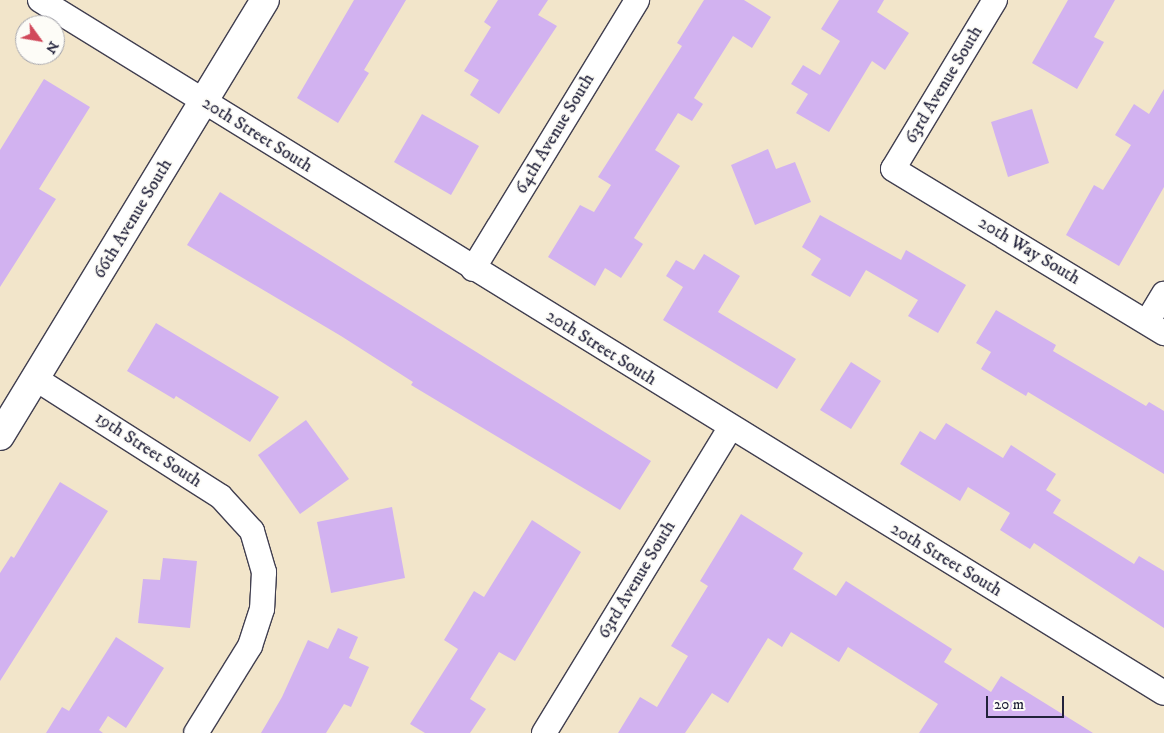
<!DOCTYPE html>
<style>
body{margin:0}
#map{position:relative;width:1164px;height:733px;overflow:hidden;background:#f2e5ca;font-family:"IM FELL DW Pica",serif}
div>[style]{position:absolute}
.building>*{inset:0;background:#d2b2f0}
.roads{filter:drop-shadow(1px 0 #413f50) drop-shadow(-1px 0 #413f50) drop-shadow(0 1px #413f50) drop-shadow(0 -1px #413f50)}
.minor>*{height:24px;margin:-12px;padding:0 12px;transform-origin:12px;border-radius:12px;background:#fff}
.tertiary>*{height:28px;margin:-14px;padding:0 14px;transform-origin:14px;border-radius:14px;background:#fff}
span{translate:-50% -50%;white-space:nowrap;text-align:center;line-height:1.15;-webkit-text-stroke:4px #fdfcf7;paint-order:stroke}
.street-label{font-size:18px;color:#22223b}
.north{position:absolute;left:15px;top:15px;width:50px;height:50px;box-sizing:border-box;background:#fdfcf7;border:1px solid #a5a5ac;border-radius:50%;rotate:122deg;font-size:14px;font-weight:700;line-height:20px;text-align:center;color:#22223b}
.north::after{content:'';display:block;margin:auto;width:18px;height:22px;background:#d1495b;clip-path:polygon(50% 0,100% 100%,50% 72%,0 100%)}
.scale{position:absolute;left:986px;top:696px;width:78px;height:22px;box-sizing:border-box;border:2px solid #22223b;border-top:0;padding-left:6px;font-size:15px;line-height:18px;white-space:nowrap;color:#22223b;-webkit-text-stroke:4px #fdfcf7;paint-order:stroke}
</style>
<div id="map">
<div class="building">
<i style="clip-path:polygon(354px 0,406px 0,364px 70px,369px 73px,338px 123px,297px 98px)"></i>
<i style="clip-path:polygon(498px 0,548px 0,538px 15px,557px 26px,499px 114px,470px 95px,479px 80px,464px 71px,491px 27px,484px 22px)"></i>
<i style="clip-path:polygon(704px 0,744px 0,771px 17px,752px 48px,733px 36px,694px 98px,703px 104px,692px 121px,678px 113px,655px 150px,680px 166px,634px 238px,643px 244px,621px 278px,605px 268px,595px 286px,548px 257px,580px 205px,594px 212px,611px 185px,598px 177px,682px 46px,677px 43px)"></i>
<i style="clip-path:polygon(839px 0,884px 0,877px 12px,909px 33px,885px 70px,872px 61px,829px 132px,796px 113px,808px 94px,791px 84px,803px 65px,820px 75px,840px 41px,821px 29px)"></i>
<i style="clip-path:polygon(1068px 0,1115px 0,1094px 37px,1104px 42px,1077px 89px,1032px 63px)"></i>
<i style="clip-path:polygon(44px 79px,90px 107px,39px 189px,56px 199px,0 287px,0 150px)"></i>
<i style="clip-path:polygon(1164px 89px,1164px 187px,1119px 266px,1066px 235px,1094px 185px,1103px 190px,1131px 145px,1115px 135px,1134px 104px,1149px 114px)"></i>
<i style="clip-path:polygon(1032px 109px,1049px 163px,1008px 177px,991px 122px)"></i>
<i style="clip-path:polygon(422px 114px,479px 146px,451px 195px,394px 162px)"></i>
<i style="clip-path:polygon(768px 149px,776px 169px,795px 162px,811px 202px,755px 225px,731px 165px)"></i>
<i style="clip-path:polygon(220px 192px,651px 461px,620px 510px,411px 385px,413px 382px,341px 336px,187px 245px)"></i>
<i style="clip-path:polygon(820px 215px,901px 260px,906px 250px,966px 285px,938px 333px,908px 316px,918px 300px,866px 270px,850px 297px,811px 275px,821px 259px,802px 247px)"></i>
<i style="clip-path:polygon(704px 254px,740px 276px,718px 312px,796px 359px,777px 389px,663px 320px,683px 287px,666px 276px,676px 260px,694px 270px)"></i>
<i style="clip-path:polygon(996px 310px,1056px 345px,1053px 351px,1146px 406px,1149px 402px,1164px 411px,1164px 474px,1028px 392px,1026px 396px,981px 369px,991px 352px,976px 343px)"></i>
<i style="clip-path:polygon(156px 323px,279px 397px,250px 442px,176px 396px,174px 399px,127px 371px)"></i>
<i style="clip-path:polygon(851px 362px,881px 381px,851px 429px,820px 410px)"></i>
<i style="clip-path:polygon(306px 420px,349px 479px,300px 514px,258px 455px)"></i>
<i style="clip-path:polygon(946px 423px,1003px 458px,1011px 445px,1056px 474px,1046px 490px,1061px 500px,1053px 513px,1134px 564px,1139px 556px,1164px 571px,1164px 628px,1034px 543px,1030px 549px,1000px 530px,1010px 513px,968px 487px,960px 501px,900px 464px,920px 431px,935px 440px)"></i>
<i style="clip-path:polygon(60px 482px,108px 511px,0 681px,0 573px,11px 556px,14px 558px)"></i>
<i style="clip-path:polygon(392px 507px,405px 578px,331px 593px,317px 522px)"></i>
<i style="clip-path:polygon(741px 514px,803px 553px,793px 569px,836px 596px,846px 581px,952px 649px,944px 662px,991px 692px,1001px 676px,1093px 733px,919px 733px,938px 704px,848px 647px,839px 662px,791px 632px,782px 647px,768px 638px,728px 703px,712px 693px,685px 733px,618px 733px,640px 697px,657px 707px,688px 656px,671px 646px,708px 586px,700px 581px)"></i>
<i style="clip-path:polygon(532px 520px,581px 552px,515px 661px,499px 652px,470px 699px,486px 709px,470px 733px,425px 733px,410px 724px,458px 649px,444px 640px,474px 591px,484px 597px)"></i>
<i style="clip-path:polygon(163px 558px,197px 561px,190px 628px,138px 623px,143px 579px,160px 580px)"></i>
<i style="clip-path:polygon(338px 628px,358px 637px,349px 658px,369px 667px,351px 707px,344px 704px,326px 733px,261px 733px,282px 697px,308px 640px,328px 649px)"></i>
<i style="clip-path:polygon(116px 637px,164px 668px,126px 728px,108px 716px,99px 730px,103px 733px,46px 733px,62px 707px,69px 711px)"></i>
</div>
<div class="roads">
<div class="minor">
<i style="left:40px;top:0;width:1320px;rotate:31.66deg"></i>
<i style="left:995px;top:0;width:197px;rotate:121.1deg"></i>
<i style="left:893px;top:169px;width:317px;rotate:31.2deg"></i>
<i style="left:473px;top:269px;width:315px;rotate:-58.6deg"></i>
<i style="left:1147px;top:322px;width:33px;rotate:-59deg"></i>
<i style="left:36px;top:379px;width:219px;rotate:32.5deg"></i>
<i style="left:221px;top:497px;width:46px;rotate:47.6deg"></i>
<i style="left:252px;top:531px;width:43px;rotate:73.7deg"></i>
<i style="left:264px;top:572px;width:37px;rotate:93deg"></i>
<i style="left:262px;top:609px;width:39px;rotate:108deg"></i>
<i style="left:250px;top:646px;width:102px;rotate:121.8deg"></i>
<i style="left:544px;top:733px;width:357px;rotate:-58.6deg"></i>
</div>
<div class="tertiary">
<i style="left:0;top:436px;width:510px;rotate:-58.71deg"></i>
</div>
</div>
<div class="street-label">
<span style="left:944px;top:85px;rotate:-59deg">63rd Avenue South</span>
<span style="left:555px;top:134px;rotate:-59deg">64th Avenue South</span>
<span style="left:257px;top:135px;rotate:32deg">20th Street South</span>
<span style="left:133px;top:219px;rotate:-59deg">66th Avenue South</span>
<span style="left:1029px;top:251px;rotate:31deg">20th Way South</span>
<span style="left:601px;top:348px;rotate:32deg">20th Street South</span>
<span style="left:148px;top:450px;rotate:33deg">19th Street South</span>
<span style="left:946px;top:560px;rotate:31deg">20th Street South</span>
<span style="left:637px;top:580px;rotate:-59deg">63rd Avenue South</span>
</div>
<div class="north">N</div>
<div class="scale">20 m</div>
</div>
